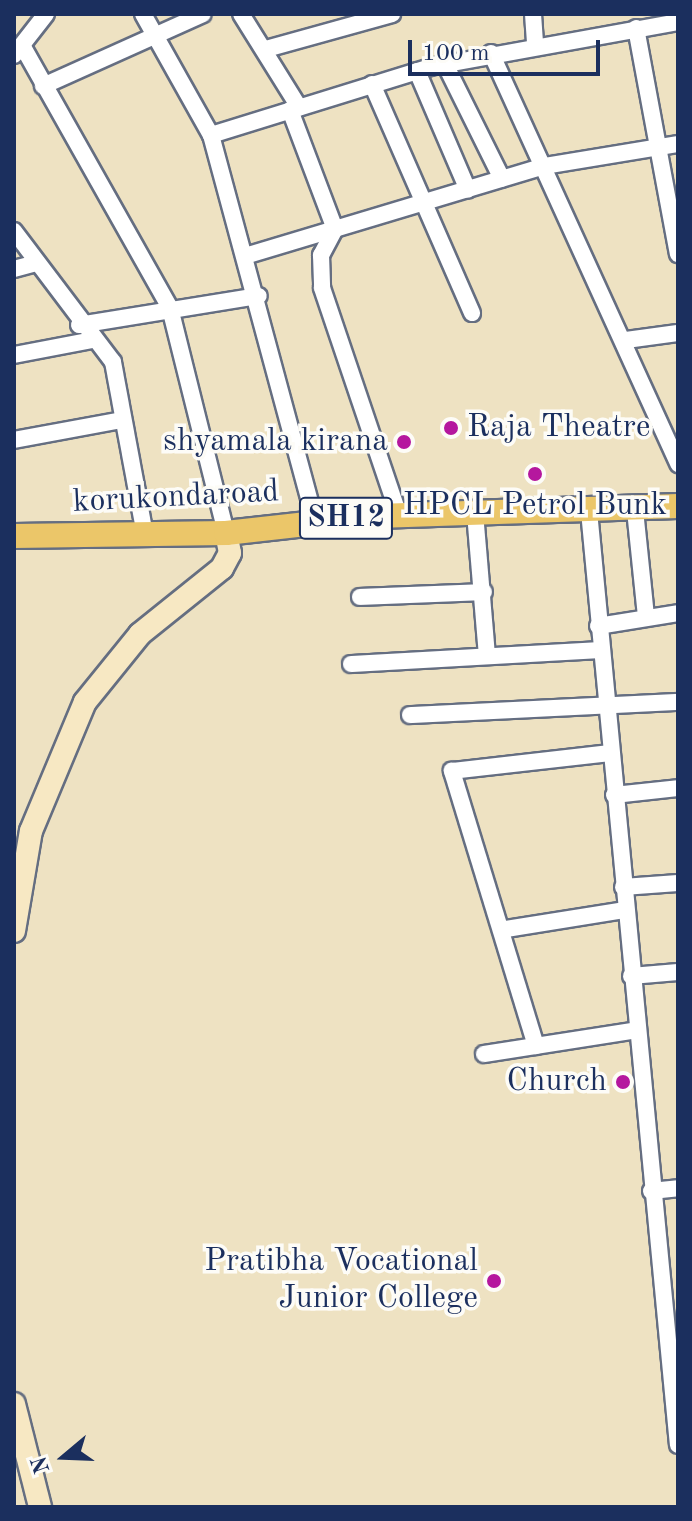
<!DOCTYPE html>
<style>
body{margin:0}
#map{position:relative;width:692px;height:1521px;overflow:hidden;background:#eee2c2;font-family:"Old Standard TT",serif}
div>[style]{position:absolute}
.roads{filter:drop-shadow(2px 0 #656e81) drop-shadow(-2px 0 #656e81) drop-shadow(0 2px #656e81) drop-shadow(0 -2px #656e81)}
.minor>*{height:16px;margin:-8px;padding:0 8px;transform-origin:8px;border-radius:8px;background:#fff}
.secondary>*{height:22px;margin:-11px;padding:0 11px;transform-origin:11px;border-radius:11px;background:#f7e8c3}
.primary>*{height:24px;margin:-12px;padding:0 12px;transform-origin:12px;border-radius:12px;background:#ebc669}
.dots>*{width:22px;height:22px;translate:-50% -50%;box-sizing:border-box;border:4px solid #fdfcf7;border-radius:50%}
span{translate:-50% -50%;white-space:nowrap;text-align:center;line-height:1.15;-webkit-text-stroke:7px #fdfcf7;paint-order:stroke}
.shield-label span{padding:2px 6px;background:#fdfcf7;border:2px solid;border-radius:6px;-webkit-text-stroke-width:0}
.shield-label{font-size:30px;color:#1b2f5e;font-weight:700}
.poi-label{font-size:32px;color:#1b2f5e}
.left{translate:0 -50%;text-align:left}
.right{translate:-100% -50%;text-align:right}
.street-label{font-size:32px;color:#1b2f5e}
.frame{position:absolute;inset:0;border:16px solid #1b2f5e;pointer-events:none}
.north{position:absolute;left:24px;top:1417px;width:80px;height:80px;-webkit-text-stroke:6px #fdfcf7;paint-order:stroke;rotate:251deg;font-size:22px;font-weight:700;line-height:32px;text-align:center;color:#1b2f5e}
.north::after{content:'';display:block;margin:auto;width:28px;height:36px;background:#1b2f5e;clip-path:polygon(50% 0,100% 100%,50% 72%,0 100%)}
.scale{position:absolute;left:408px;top:40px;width:192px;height:36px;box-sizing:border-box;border:4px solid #1b2f5e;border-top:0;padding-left:10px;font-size:24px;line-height:28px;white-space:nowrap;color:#1b2f5e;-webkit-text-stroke:6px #fdfcf7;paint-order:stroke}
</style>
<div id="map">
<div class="roads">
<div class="minor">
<i style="left:143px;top:14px;width:139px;rotate:60.7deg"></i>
<i style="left:211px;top:135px;width:399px;rotate:74.9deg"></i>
<i style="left:241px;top:14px;width:110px;rotate:58.1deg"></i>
<i style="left:533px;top:14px;width:31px;rotate:86deg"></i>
<i style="left:636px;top:28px;width:230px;rotate:79.5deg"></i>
<i style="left:23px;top:47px;width:300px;rotate:60.6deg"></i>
<i style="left:170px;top:308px;width:232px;rotate:76deg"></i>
<i style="left:266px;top:49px;width:131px;rotate:-15.5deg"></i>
<i style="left:491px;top:53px;width:452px;rotate:65.5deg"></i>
<i style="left:14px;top:55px;width:52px;rotate:-52deg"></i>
<i style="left:445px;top:64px;width:128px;rotate:63.6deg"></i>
<i style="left:417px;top:71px;width:129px;rotate:66.8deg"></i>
<i style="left:372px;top:84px;width:250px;rotate:66.4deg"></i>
<i style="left:43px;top:86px;width:175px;rotate:-24.2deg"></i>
<i style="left:290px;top:110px;width:127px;rotate:69.3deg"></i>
<i style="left:335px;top:229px;width:30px;rotate:118deg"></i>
<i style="left:321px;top:255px;width:33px;rotate:88deg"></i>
<i style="left:322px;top:288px;width:241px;rotate:71.3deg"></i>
<i style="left:211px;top:135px;width:229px;rotate:-17.2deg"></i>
<i style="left:430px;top:67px;width:252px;rotate:-10.3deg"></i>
<i style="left:14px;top:231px;width:164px;rotate:52.9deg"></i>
<i style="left:113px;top:362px;width:175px;rotate:79.5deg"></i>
<i style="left:248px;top:255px;width:309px;rotate:-16.7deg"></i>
<i style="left:544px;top:166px;width:136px;rotate:-9.3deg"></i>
<i style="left:14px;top:269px;width:24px;rotate:-15deg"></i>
<i style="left:79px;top:325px;width:182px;rotate:-9.2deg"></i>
<i style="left:626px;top:340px;width:52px;rotate:-7.7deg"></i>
<i style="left:14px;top:355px;width:80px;rotate:-10.8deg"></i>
<i style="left:14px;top:440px;width:110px;rotate:-10.5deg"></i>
<i style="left:635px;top:510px;width:107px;rotate:84.1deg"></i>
<i style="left:589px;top:511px;width:938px;rotate:84.56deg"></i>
<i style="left:475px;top:513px;width:143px;rotate:85.2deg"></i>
<i style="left:360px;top:597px;width:124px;rotate:-2.3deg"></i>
<i style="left:598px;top:626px;width:81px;rotate:-9.2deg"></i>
<i style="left:351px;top:664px;width:251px;rotate:-3.2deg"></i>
<i style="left:410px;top:715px;width:268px;rotate:-2.8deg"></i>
<i style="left:614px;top:795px;width:64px;rotate:-6.2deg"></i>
<i style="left:623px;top:887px;width:55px;rotate:-4.2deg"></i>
<i style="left:506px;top:929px;width:121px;rotate:-9.1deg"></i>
<i style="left:631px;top:976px;width:47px;rotate:-4.9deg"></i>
<i style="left:536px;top:1046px;width:288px;rotate:-107deg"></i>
<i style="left:452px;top:771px;width:160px;rotate:-6.5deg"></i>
<i style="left:484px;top:1054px;width:155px;rotate:-8.9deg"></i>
<i style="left:651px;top:1191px;width:27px;rotate:-6deg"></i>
</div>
<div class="secondary">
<i style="left:14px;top:931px;width:101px;rotate:-80.4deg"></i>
<i style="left:31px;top:831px;width:140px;rotate:-67.3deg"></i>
<i style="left:85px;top:702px;width:87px;rotate:-51deg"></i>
<i style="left:140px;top:634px;width:105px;rotate:-38.8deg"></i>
<i style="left:222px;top:568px;width:17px;rotate:-62deg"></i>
<i style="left:230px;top:553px;width:20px;rotate:-101deg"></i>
<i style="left:14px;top:1404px;width:106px;rotate:75.8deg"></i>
</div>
<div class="primary">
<i style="left:14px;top:536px;width:212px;rotate:-0.8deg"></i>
<i style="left:226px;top:533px;width:152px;rotate:-6.4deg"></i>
<i style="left:377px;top:516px;width:301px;rotate:-1.9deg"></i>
</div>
</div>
<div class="dots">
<i style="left:451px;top:428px;background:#b5179e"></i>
<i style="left:404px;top:442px;background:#b5179e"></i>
<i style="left:535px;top:474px;background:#b5179e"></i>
<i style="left:623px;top:1082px;background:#b5179e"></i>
<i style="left:494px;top:1281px;background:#b5179e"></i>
</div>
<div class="shield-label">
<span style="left:346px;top:518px">SH12</span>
</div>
<div class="poi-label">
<span class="left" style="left:467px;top:428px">Raja Theatre</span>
<span class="right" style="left:388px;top:442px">shyamala kirana</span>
<span style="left:535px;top:506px">HPCL Petrol Bunk</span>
<span class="right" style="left:607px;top:1082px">Church</span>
<span class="right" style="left:478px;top:1281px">Pratibha Vocational<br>Junior College</span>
</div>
<div class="street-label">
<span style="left:176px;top:498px;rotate:-3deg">korukondaroad</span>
</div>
<div class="frame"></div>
<div class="north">N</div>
<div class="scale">100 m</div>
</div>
